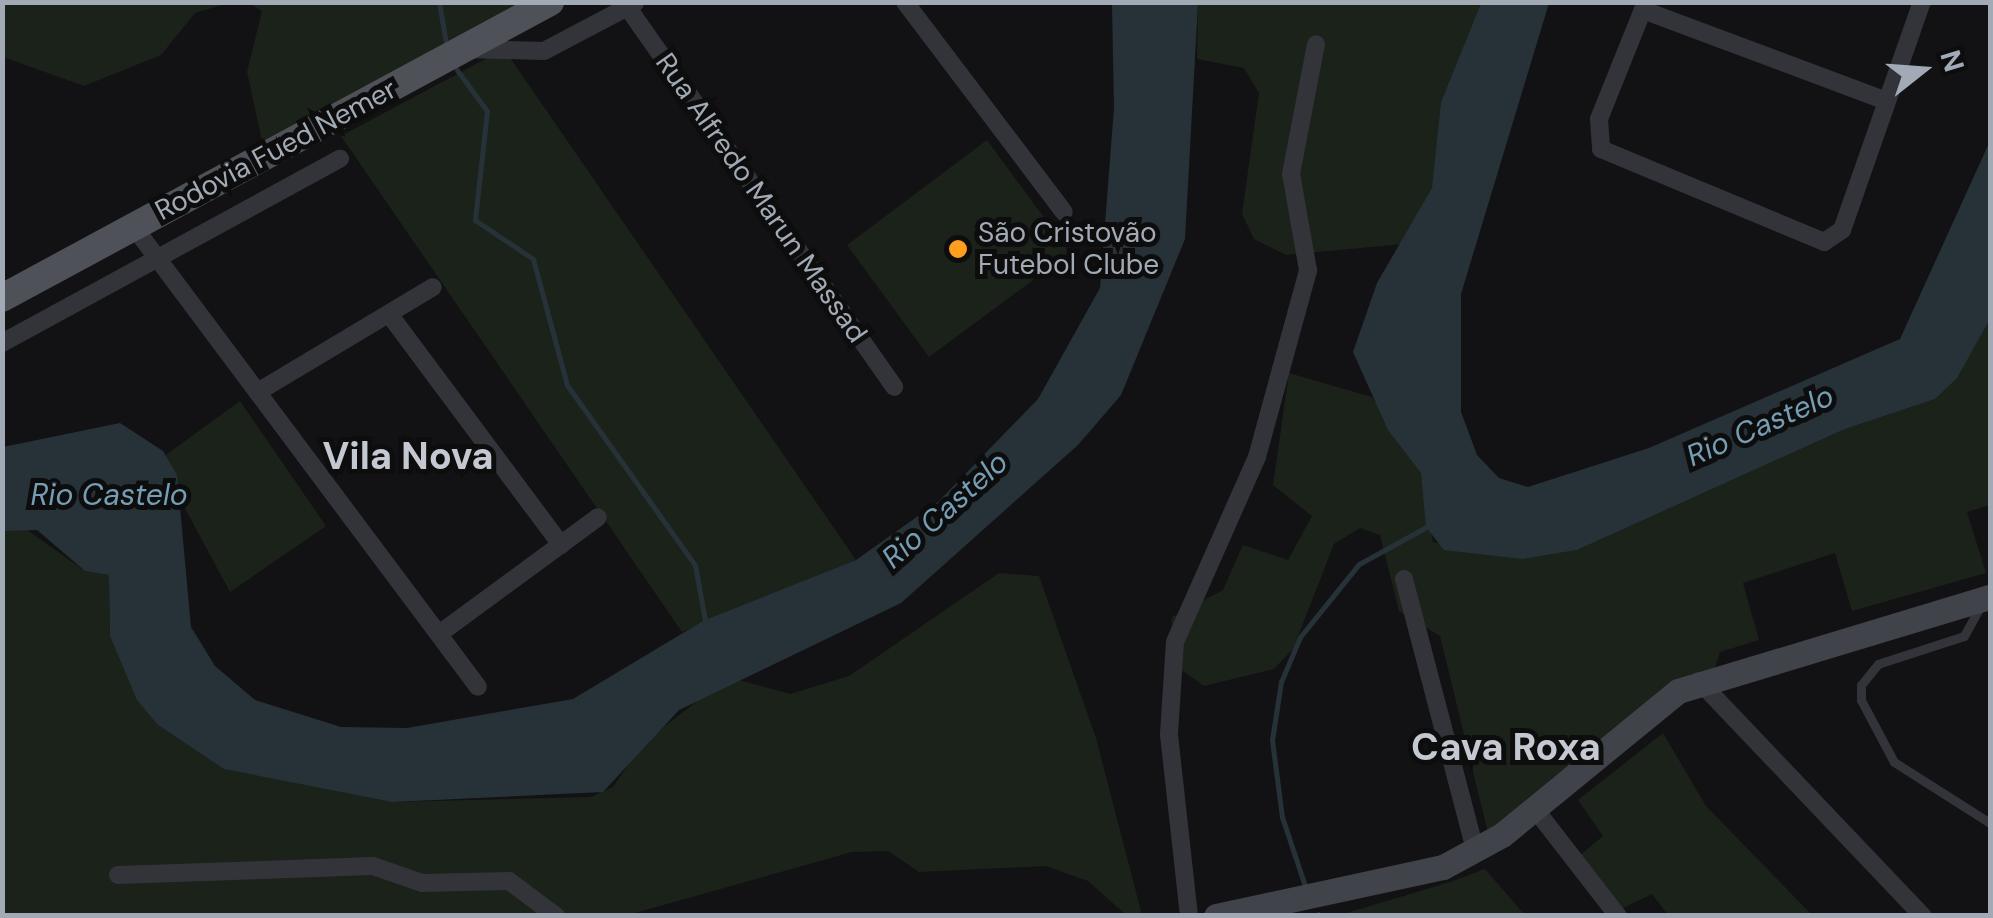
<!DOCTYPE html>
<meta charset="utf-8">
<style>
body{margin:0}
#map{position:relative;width:1993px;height:918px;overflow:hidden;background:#121214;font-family:"DM Sans",sans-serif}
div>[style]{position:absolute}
.green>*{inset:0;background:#1a221a}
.water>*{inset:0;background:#273238}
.stream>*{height:5px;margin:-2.5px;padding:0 2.5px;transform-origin:2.5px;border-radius:2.5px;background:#273238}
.lane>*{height:9px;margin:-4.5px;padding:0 4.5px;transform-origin:4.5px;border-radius:4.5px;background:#323439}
.street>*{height:18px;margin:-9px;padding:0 9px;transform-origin:9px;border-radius:9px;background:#323439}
.secondary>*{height:25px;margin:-12.5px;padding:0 12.5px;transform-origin:12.5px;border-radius:12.5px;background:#404349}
.primary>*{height:28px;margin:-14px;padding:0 14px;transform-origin:14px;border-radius:14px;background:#4e5158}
.dots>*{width:28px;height:28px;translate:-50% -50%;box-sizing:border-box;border:5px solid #0d0d0e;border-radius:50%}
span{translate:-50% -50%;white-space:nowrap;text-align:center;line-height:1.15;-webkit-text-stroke:10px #0d0d0e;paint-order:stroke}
.street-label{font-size:28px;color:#a2aab5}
.poi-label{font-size:28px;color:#a2aab5}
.left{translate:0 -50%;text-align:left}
.water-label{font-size:30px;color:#759db4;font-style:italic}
.district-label{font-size:38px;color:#c3c8d1;font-weight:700}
.frame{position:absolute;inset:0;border:5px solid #a2aab5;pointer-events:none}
.north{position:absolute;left:1873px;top:20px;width:100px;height:100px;-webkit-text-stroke:8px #0d0d0e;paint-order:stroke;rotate:73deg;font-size:28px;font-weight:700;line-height:40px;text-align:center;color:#a2aab5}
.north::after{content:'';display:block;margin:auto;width:35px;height:45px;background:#a2aab5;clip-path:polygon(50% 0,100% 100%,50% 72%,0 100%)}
</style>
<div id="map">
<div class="green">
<i style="clip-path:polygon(3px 2px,229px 2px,229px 3px,195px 13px,161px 55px,84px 86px,3px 57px)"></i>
<i style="clip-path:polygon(249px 3px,540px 3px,264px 150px,247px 72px,262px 11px)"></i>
<i style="clip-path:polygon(1198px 3px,1481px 3px,1441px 102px,1433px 188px,1403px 244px,1286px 255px,1254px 239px,1242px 214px,1259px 93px,1244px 68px,1197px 59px)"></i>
<i style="clip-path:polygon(504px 49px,856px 560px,682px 632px,341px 136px)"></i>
<i style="clip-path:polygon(987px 140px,1070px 253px,929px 357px,847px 245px)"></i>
<i style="clip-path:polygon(1990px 319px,1990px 505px,1967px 512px,1986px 573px,1852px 611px,1835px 553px,1743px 583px,1759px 640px,1720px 652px,1712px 676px,1489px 837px,1440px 636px,1399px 611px,1380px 535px,1360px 528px,1334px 544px,1293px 649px,1274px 669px,1204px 686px,1170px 662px,1172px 617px,1223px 590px,1243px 545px,1288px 560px,1312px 516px,1273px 485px,1289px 373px,1372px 397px,1421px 473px,1433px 542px,1523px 559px,1577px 550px,1845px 429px,1935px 399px)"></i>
<i style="clip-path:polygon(240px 401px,326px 526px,230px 592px,159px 460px)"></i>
<i style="clip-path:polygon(20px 525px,85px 571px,109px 575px,110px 636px,158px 725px,225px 769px,392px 802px,591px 797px,613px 787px,644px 742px,704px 696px,739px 680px,790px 694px,849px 676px,999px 573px,1039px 576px,1096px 738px,1142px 915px,1126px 915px,1088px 881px,1046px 866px,919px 872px,888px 851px,852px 852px,628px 915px,3px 916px,2px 531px)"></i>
<i style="clip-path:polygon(1663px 733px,1706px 806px,1812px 915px,1668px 915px,1652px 894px,1613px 913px,1572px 862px,1603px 836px,1578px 800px)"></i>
<i style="clip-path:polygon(1485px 869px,1525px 915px,1340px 915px,1450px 882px)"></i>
</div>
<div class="water">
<i style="clip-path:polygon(1112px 3px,1198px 3px,1185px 239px,1121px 395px,1078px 445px,901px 603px,679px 710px,603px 792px,392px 802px,224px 769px,158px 725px,137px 700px,110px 636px,109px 575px,85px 571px,37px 530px,3px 531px,3px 447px,120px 423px,163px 451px,177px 475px,191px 627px,215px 666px,255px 700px,341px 727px,407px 728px,573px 699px,703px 621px,856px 560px,938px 502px,1038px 399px,1100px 288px,1114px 108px)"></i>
<i style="clip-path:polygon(1481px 3px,1549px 3px,1461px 294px,1461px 412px,1477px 455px,1499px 478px,1528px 487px,1649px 448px,1900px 339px,1990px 141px,1990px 319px,1957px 378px,1935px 399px,1845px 429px,1577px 550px,1523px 559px,1444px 550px,1426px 527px,1421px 473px,1388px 430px,1353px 352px,1377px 283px,1432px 188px,1441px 102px)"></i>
</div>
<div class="stream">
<i style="left:439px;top:2px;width:42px;rotate:80.3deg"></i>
<i style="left:457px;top:70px;width:51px;rotate:53.8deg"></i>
<i style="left:487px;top:111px;width:110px;rotate:96.3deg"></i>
<i style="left:475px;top:220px;width:70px;rotate:33.9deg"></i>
<i style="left:533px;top:259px;width:131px;rotate:74.9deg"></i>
<i style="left:567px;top:385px;width:221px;rotate:54.6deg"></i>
<i style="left:695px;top:565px;width:62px;rotate:79.8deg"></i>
<i style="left:1305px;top:886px;width:73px;rotate:-108.4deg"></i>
<i style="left:1282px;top:817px;width:78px;rotate:-97.4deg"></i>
<i style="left:1272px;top:740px;width:59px;rotate:-81.2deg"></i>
<i style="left:1281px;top:682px;width:49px;rotate:-67.1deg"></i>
<i style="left:1300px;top:637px;width:94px;rotate:-51.1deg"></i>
<i style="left:1359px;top:564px;width:79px;rotate:-28.8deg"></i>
<i style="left:1318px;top:914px;width:2px;rotate:90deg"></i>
</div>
<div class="lane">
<i style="left:1980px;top:607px;width:33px;rotate:119deg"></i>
<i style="left:1964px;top:636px;width:90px;rotate:162deg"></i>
<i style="left:1878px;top:664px;width:27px;rotate:129deg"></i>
<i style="left:1861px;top:685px;width:15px;rotate:90deg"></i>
<i style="left:1861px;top:700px;width:70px;rotate:62deg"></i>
<i style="left:1894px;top:762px;width:114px;rotate:32.4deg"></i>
</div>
<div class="street">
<i style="left:905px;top:2px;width:263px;rotate:52.9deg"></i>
<i style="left:1646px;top:2px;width:126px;rotate:111.9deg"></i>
<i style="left:1599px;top:119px;width:30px;rotate:86deg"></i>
<i style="left:1601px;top:149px;width:242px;rotate:22.6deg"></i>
<i style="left:1824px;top:242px;width:22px;rotate:-34deg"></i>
<i style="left:1842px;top:230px;width:242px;rotate:-70.7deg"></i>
<i style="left:628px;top:8px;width:463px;rotate:54.9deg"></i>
<i style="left:1643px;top:10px;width:257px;rotate:20.5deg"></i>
<i style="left:466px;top:49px;width:78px;rotate:1.5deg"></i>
<i style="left:544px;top:51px;width:103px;rotate:-27.8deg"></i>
<i style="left:134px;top:227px;width:574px;rotate:53.21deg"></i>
<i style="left:389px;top:314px;width:288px;rotate:53.3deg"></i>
<i style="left:2px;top:343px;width:385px;rotate:-28.6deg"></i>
<i style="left:261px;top:390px;width:200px;rotate:-30.9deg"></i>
<i style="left:1404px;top:579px;width:283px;rotate:75.3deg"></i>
<i style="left:439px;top:634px;width:197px;rotate:-36.3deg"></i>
<i style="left:1699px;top:681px;width:325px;rotate:46.4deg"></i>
<i style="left:1535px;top:809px;width:135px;rotate:52.2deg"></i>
<i style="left:118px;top:875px;width:255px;rotate:-2deg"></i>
<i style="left:373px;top:866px;width:52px;rotate:19.1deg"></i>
<i style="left:422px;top:883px;width:87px;rotate:-1.3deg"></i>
<i style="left:509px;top:881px;width:59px;rotate:36.7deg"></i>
<i style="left:1189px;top:916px;width:183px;rotate:-96.3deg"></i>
<i style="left:1169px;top:734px;width:92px;rotate:-86.3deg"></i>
<i style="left:1175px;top:642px;width:202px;rotate:-66.1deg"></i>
<i style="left:1257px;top:457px;width:194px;rotate:-74.7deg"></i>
<i style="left:1308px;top:270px;width:97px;rotate:-100deg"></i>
<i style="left:1291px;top:174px;width:132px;rotate:-79.1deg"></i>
</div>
<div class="secondary">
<i style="left:1216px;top:916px;width:232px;rotate:-12.2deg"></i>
<i style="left:1443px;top:867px;width:67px;rotate:-28.5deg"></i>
<i style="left:1502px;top:835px;width:227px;rotate:-39.3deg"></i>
<i style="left:1678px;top:691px;width:326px;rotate:-16.8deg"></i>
</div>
<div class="primary">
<i style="left:2px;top:298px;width:623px;rotate:-28.38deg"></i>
</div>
<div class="dots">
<i style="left:958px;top:249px;background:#ff9d1e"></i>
</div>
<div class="street-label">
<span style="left:276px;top:150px;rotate:-28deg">Rodovia Fued Nemer</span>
<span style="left:761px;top:198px;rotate:55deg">Rua Alfredo Marun Massad</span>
</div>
<div class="poi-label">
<span class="left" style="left:978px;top:249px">São Cristovão<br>Futebol Clube</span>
</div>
<div class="water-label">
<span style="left:1760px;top:426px;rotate:-24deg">Rio Castelo</span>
<span style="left:109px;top:495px">Rio Castelo</span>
<span style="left:945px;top:510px;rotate:-42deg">Rio Castelo</span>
</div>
<div class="district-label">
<span style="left:408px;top:457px">Vila Nova</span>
<span style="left:1506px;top:748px">Cava Roxa</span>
</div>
<div class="frame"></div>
<div class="north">N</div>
</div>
